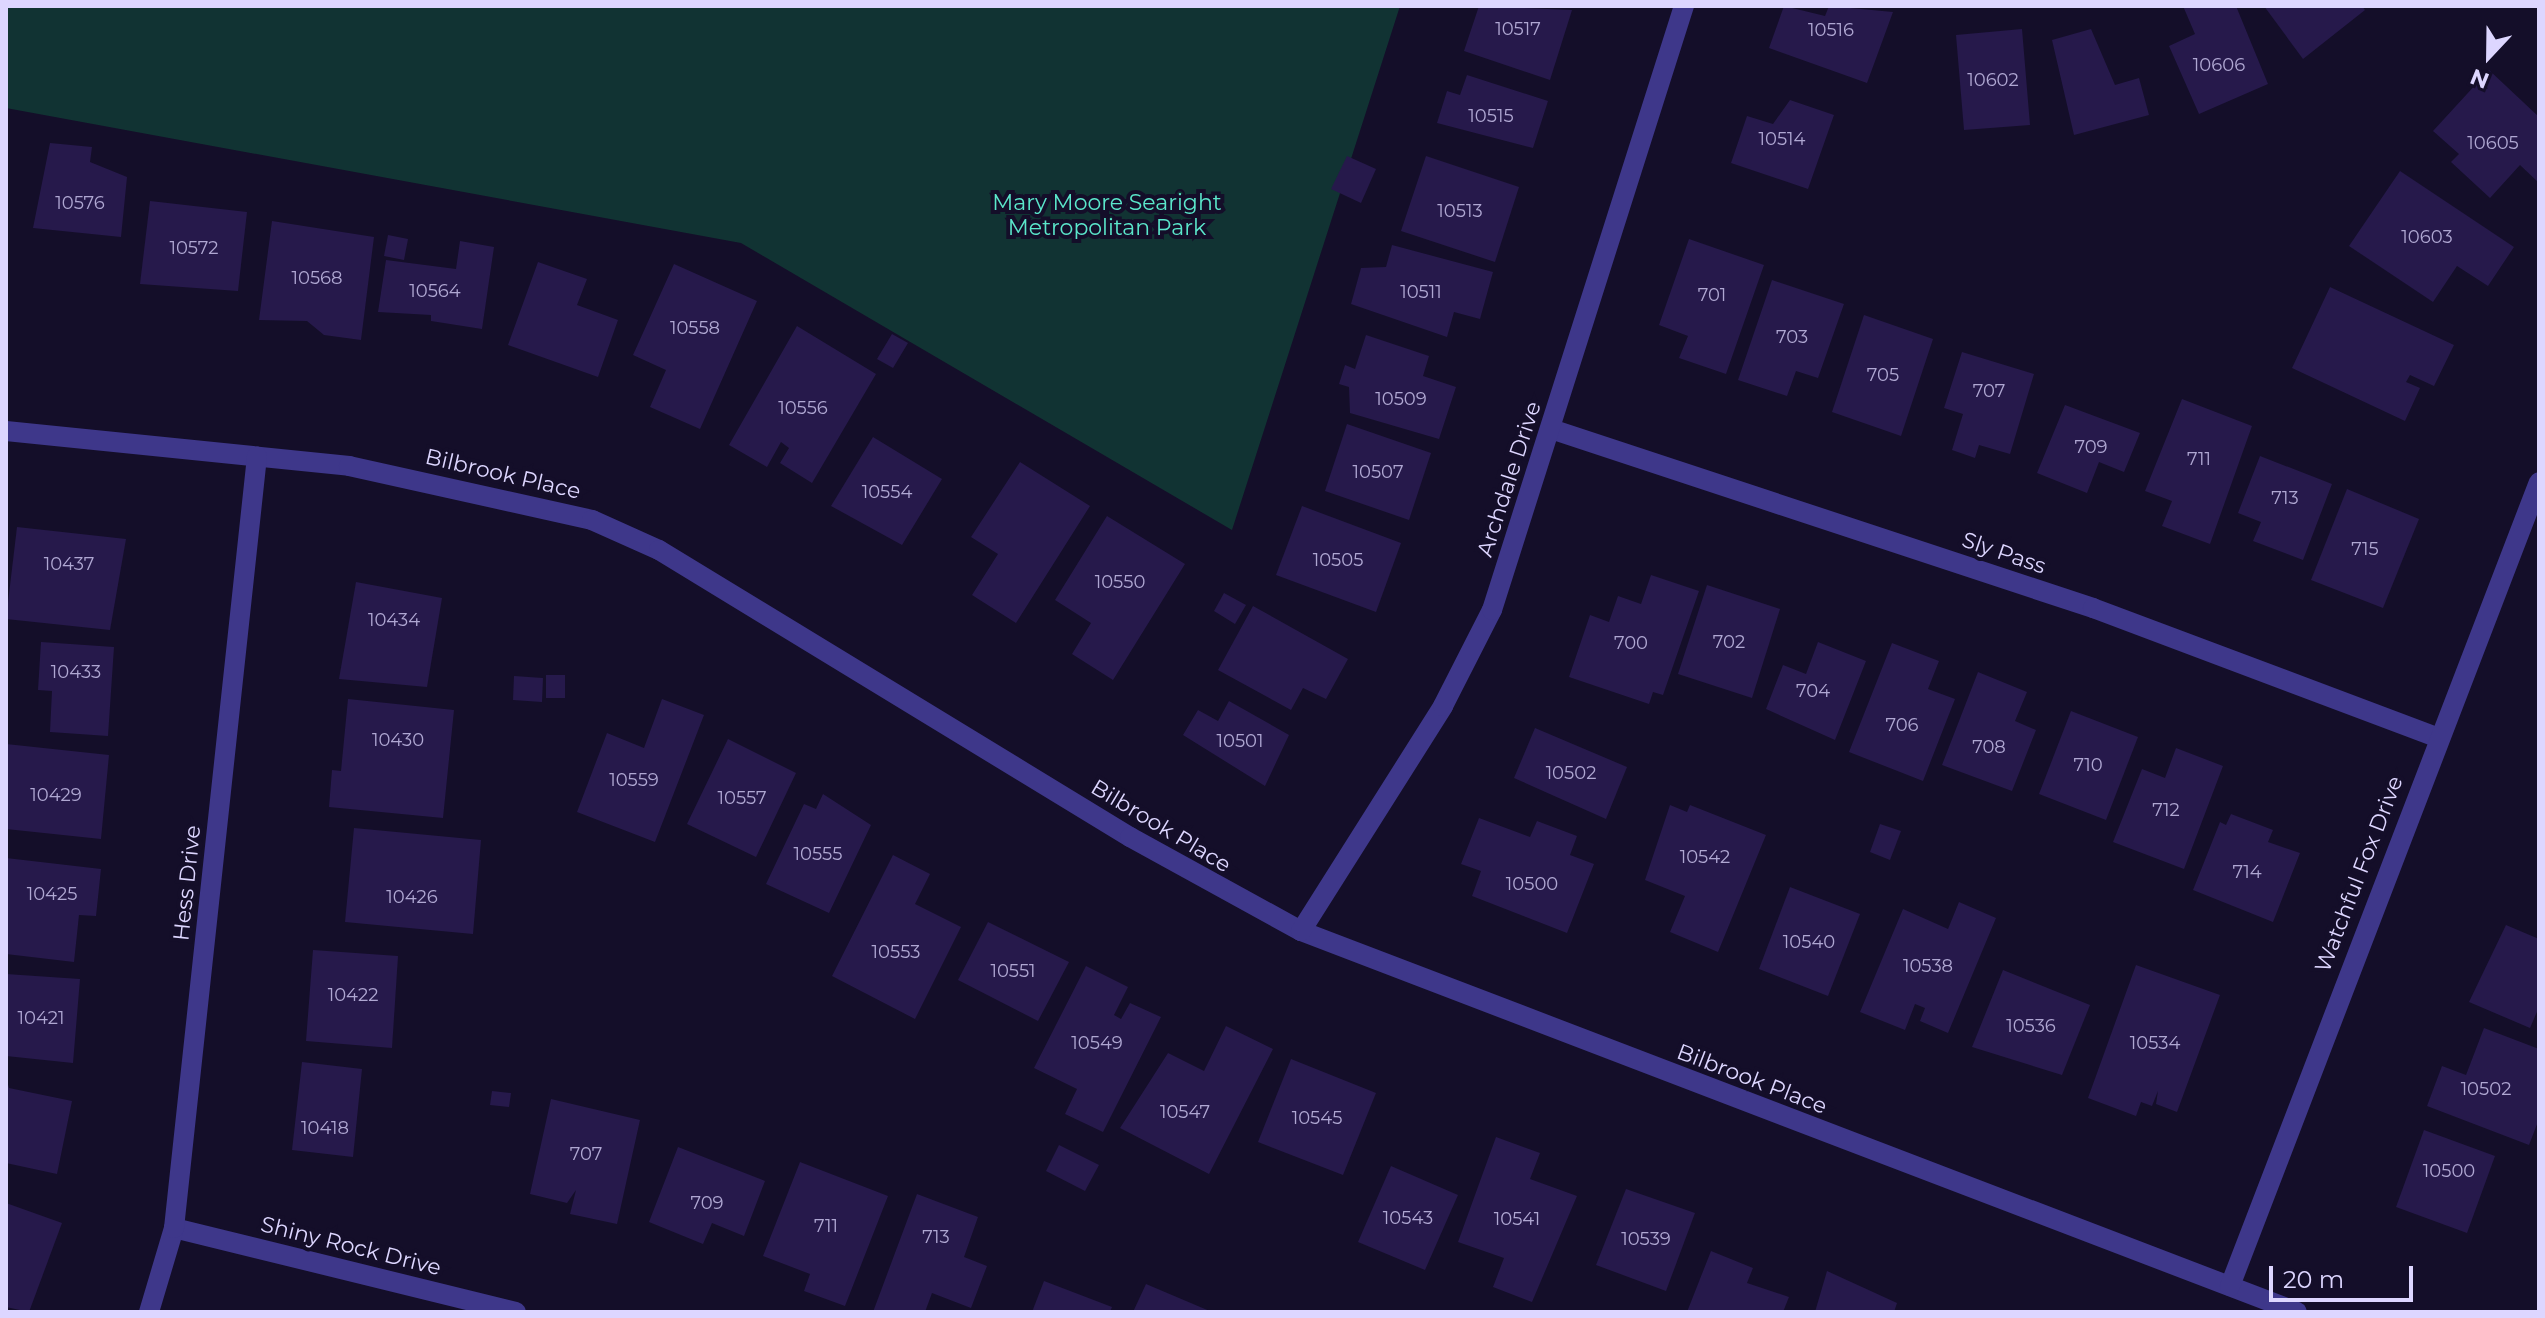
<!DOCTYPE html>
<style>
body{margin:0}
#map{position:relative;width:2545px;height:1318px;overflow:hidden;background:#140e29;font-family:Montserrat,sans-serif}
div>[style]{position:absolute}
.green>*{inset:0;background:#133}
.building>*{inset:0;background:#26194b}
.minor>*{height:20px;margin:-10px;padding:0 10px;transform-origin:10px;border-radius:10px;background:#3e378a}
span{translate:-50% -50%;white-space:nowrap;text-align:center;line-height:1.15;-webkit-text-stroke:8px #140e29;paint-order:stroke}
.number-label{font-size:18px;color:#afa7d2}
.number-label span{-webkit-text-stroke-width:0}
.park-label{font-size:22px;color:#5be7cb}
.street-label{font-size:22px;color:#ddd6ff}
.frame{position:absolute;inset:0;border:8px solid #ddd6ff;pointer-events:none}
.north{position:absolute;left:2449px;top:16px;width:80px;height:80px;-webkit-text-stroke:6px #140e29;paint-order:stroke;rotate:202deg;font-size:22px;font-weight:700;line-height:32px;text-align:center;color:#ddd6ff}
.north::after{content:'';display:block;margin:auto;width:28px;height:36px;background:#ddd6ff;clip-path:polygon(50% 0,100% 100%,50% 72%,0 100%)}
.scale{position:absolute;left:2269px;top:1266px;width:144px;height:36px;box-sizing:border-box;border:4px solid #ddd6ff;border-top:0;padding-left:10px;font-size:24px;line-height:28px;white-space:nowrap;color:#ddd6ff;-webkit-text-stroke:6px #140e29;paint-order:stroke}
</style>
<div id="map">
<div class="green">
<i style="clip-path:polygon(6px 6px,1400px 6px,1232px 530px,741px 243px,6px 108px)"></i>
</div>
<div class="building">
<i style="clip-path:polygon(1479px 6px,1572px 10px,1550px 80px,1464px 51px)"></i>
<i style="clip-path:polygon(1784px 6px,1825px 16px,1829px 6px,1893px 12px,1867px 83px,1769px 48px)"></i>
<i style="clip-path:polygon(2183px 6px,2236px 6px,2268px 84px,2199px 114px,2169px 46px,2195px 34px)"></i>
<i style="clip-path:polygon(2264px 6px,2362px 6px,2365px 10px,2303px 59px)"></i>
<i style="clip-path:polygon(2022px 29px,2030px 125px,1964px 130px,1956px 35px)"></i>
<i style="clip-path:polygon(2091px 29px,2115px 85px,2139px 78px,2149px 115px,2074px 135px,2052px 40px)"></i>
<i style="clip-path:polygon(2489px 70px,2539px 117px,2539px 183px,2520px 165px,2490px 198px,2451px 162px,2459px 154px,2433px 131px)"></i>
<i style="clip-path:polygon(1467px 75px,1548px 101px,1533px 148px,1437px 123px,1447px 91px,1460px 95px)"></i>
<i style="clip-path:polygon(1790px 100px,1834px 115px,1808px 189px,1731px 163px,1747px 116px,1773px 124px)"></i>
<i style="clip-path:polygon(50px 143px,92px 147px,90px 162px,127px 177px,121px 237px,33px 228px)"></i>
<i style="clip-path:polygon(1347px 156px,1376px 169px,1361px 203px,1331px 189px)"></i>
<i style="clip-path:polygon(1426px 156px,1519px 187px,1495px 262px,1401px 231px)"></i>
<i style="clip-path:polygon(2400px 171px,2514px 247px,2488px 286px,2457px 266px,2433px 302px,2349px 246px)"></i>
<i style="clip-path:polygon(150px 201px,247px 212px,238px 291px,140px 284px)"></i>
<i style="clip-path:polygon(272px 221px,374px 237px,361px 340px,324px 335px,307px 321px,259px 320px)"></i>
<i style="clip-path:polygon(388px 235px,408px 239px,404px 260px,384px 256px)"></i>
<i style="clip-path:polygon(1689px 239px,1764px 265px,1726px 374px,1679px 358px,1688px 336px,1659px 325px)"></i>
<i style="clip-path:polygon(460px 241px,494px 247px,482px 329px,431px 321px,431px 315px,378px 312px,386px 260px,456px 269px)"></i>
<i style="clip-path:polygon(1392px 245px,1493px 272px,1480px 319px,1454px 312px,1447px 337px,1351px 304px,1361px 268px,1386px 267px)"></i>
<i style="clip-path:polygon(538px 262px,587px 279px,577px 305px,618px 320px,598px 377px,508px 345px)"></i>
<i style="clip-path:polygon(674px 264px,757px 301px,700px 429px,650px 407px,666px 370px,633px 355px)"></i>
<i style="clip-path:polygon(1772px 280px,1844px 304px,1818px 378px,1796px 371px,1787px 396px,1738px 380px)"></i>
<i style="clip-path:polygon(2330px 287px,2454px 345px,2434px 386px,2410px 375px,2406px 382px,2420px 388px,2405px 421px,2292px 368px)"></i>
<i style="clip-path:polygon(1864px 315px,1933px 339px,1901px 436px,1832px 412px)"></i>
<i style="clip-path:polygon(797px 326px,876px 374px,812px 483px,780px 463px,789px 448px,781px 442px,767px 467px,729px 445px)"></i>
<i style="clip-path:polygon(892px 334px,908px 343px,893px 368px,877px 359px)"></i>
<i style="clip-path:polygon(1366px 335px,1429px 356px,1423px 376px,1456px 387px,1439px 439px,1350px 413px,1349px 387px,1339px 384px,1345px 365px,1355px 369px)"></i>
<i style="clip-path:polygon(1962px 352px,2034px 374px,2010px 454px,1979px 445px,1975px 458px,1952px 450px,1963px 414px,1944px 408px)"></i>
<i style="clip-path:polygon(2182px 399px,2252px 426px,2210px 544px,2162px 526px,2172px 501px,2145px 491px)"></i>
<i style="clip-path:polygon(2065px 405px,2140px 433px,2124px 472px,2099px 462px,2087px 493px,2037px 473px)"></i>
<i style="clip-path:polygon(1347px 424px,1431px 453px,1409px 520px,1325px 491px)"></i>
<i style="clip-path:polygon(873px 437px,942px 479px,902px 545px,831px 506px)"></i>
<i style="clip-path:polygon(2260px 456px,2332px 484px,2303px 560px,2253px 541px,2261px 522px,2238px 513px)"></i>
<i style="clip-path:polygon(1020px 462px,1090px 506px,1016px 623px,972px 595px,998px 554px,971px 537px)"></i>
<i style="clip-path:polygon(2347px 489px,2419px 519px,2383px 608px,2311px 580px)"></i>
<i style="clip-path:polygon(1302px 506px,1401px 543px,1376px 612px,1276px 575px)"></i>
<i style="clip-path:polygon(1107px 516px,1185px 564px,1113px 680px,1072px 654px,1091px 623px,1055px 600px)"></i>
<i style="clip-path:polygon(17px 527px,126px 539px,110px 630px,6px 619px)"></i>
<i style="clip-path:polygon(1651px 575px,1699px 591px,1663px 695px,1653px 692px,1649px 704px,1569px 677px,1590px 615px,1609px 622px,1618px 596px,1641px 604px)"></i>
<i style="clip-path:polygon(356px 582px,442px 598px,427px 687px,339px 679px)"></i>
<i style="clip-path:polygon(1707px 585px,1780px 609px,1752px 698px,1678px 674px)"></i>
<i style="clip-path:polygon(1224px 593px,1246px 605px,1235px 624px,1214px 611px)"></i>
<i style="clip-path:polygon(1253px 606px,1348px 659px,1326px 699px,1303px 688px,1291px 710px,1218px 670px)"></i>
<i style="clip-path:polygon(41px 642px,114px 647px,108px 736px,50px 732px,52px 691px,38px 690px)"></i>
<i style="clip-path:polygon(1818px 642px,1866px 661px,1835px 740px,1766px 709px,1783px 665px,1806px 674px)"></i>
<i style="clip-path:polygon(1892px 643px,1939px 661px,1928px 689px,1955px 699px,1923px 781px,1849px 752px)"></i>
<i style="clip-path:polygon(1978px 672px,2027px 692px,2015px 721px,2036px 730px,2012px 791px,1942px 765px)"></i>
<i style="clip-path:polygon(546px 675px,565px 675px,565px 698px,546px 698px)"></i>
<i style="clip-path:polygon(514px 676px,543px 678px,542px 702px,513px 700px)"></i>
<i style="clip-path:polygon(348px 699px,454px 710px,443px 818px,329px 807px,332px 770px,341px 771px)"></i>
<i style="clip-path:polygon(662px 699px,704px 715px,655px 842px,577px 812px,607px 733px,644px 748px)"></i>
<i style="clip-path:polygon(1229px 701px,1289px 735px,1265px 786px,1183px 735px,1198px 710px,1218px 721px)"></i>
<i style="clip-path:polygon(2071px 711px,2138px 737px,2106px 820px,2039px 794px)"></i>
<i style="clip-path:polygon(1535px 728px,1627px 767px,1606px 819px,1514px 778px)"></i>
<i style="clip-path:polygon(728px 739px,796px 773px,756px 857px,687px 824px)"></i>
<i style="clip-path:polygon(6px 744px,109px 755px,101px 839px,6px 829px)"></i>
<i style="clip-path:polygon(2176px 748px,2223px 766px,2184px 869px,2113px 842px,2142px 769px,2165px 778px)"></i>
<i style="clip-path:polygon(823px 794px,871px 825px,829px 913px,766px 884px,804px 804px,816px 809px)"></i>
<i style="clip-path:polygon(1670px 805px,1687px 812px,1690px 805px,1766px 835px,1718px 952px,1670px 932px,1685px 896px,1645px 880px)"></i>
<i style="clip-path:polygon(2231px 814px,2273px 830px,2268px 842px,2300px 853px,2273px 922px,2193px 890px,2220px 822px,2226px 825px)"></i>
<i style="clip-path:polygon(1479px 818px,1530px 837px,1537px 821px,1577px 836px,1570px 855px,1594px 864px,1567px 933px,1472px 896px,1481px 871px,1461px 864px)"></i>
<i style="clip-path:polygon(1880px 824px,1901px 831px,1890px 860px,1870px 852px)"></i>
<i style="clip-path:polygon(354px 828px,481px 840px,473px 934px,345px 922px)"></i>
<i style="clip-path:polygon(893px 855px,930px 874px,915px 904px,961px 927px,915px 1019px,832px 976px)"></i>
<i style="clip-path:polygon(6px 858px,101px 869px,96px 916px,79px 915px,74px 962px,6px 954px)"></i>
<i style="clip-path:polygon(1790px 887px,1860px 914px,1828px 996px,1759px 969px)"></i>
<i style="clip-path:polygon(1959px 902px,1996px 918px,1948px 1033px,1920px 1021px,1925px 1008px,1915px 1004px,1905px 1030px,1860px 1012px,1903px 909px,1948px 929px)"></i>
<i style="clip-path:polygon(988px 922px,1069px 962px,1038px 1021px,958px 980px)"></i>
<i style="clip-path:polygon(2506px 925px,2539px 939px,2539px 1007px,2530px 1028px,2469px 1002px)"></i>
<i style="clip-path:polygon(313px 950px,398px 956px,392px 1048px,306px 1041px)"></i>
<i style="clip-path:polygon(2136px 965px,2220px 995px,2177px 1112px,2156px 1104px,2158px 1091px,2152px 1106px,2141px 1102px,2136px 1116px,2088px 1098px)"></i>
<i style="clip-path:polygon(1086px 966px,1128px 987px,1114px 1015px,1121px 1019px,1130px 1003px,1161px 1017px,1103px 1132px,1065px 1114px,1077px 1089px,1034px 1068px)"></i>
<i style="clip-path:polygon(2003px 970px,2090px 1005px,2062px 1075px,1972px 1047px)"></i>
<i style="clip-path:polygon(6px 974px,80px 979px,73px 1063px,6px 1056px)"></i>
<i style="clip-path:polygon(1226px 1026px,1273px 1049px,1209px 1174px,1120px 1128px,1168px 1053px,1204px 1071px)"></i>
<i style="clip-path:polygon(2484px 1028px,2539px 1049px,2539px 1119px,2529px 1145px,2427px 1106px,2442px 1066px,2466px 1075px)"></i>
<i style="clip-path:polygon(1291px 1059px,1376px 1093px,1343px 1175px,1258px 1142px)"></i>
<i style="clip-path:polygon(302px 1062px,362px 1069px,353px 1157px,292px 1150px)"></i>
<i style="clip-path:polygon(6px 1078px,9px 1088px,72px 1101px,57px 1174px,6px 1163px)"></i>
<i style="clip-path:polygon(492px 1091px,511px 1093px,509px 1107px,490px 1105px)"></i>
<i style="clip-path:polygon(551px 1099px,640px 1120px,617px 1224px,570px 1214px,576px 1190px,567px 1203px,530px 1194px)"></i>
<i style="clip-path:polygon(2424px 1130px,2495px 1156px,2467px 1233px,2396px 1207px)"></i>
<i style="clip-path:polygon(1496px 1137px,1540px 1153px,1530px 1179px,1577px 1196px,1532px 1302px,1493px 1287px,1504px 1258px,1458px 1242px)"></i>
<i style="clip-path:polygon(1059px 1145px,1099px 1165px,1085px 1191px,1046px 1171px)"></i>
<i style="clip-path:polygon(678px 1147px,765px 1181px,744px 1236px,712px 1223px,703px 1244px,649px 1222px)"></i>
<i style="clip-path:polygon(800px 1162px,888px 1196px,845px 1306px,804px 1291px,810px 1274px,763px 1256px)"></i>
<i style="clip-path:polygon(1391px 1166px,1458px 1195px,1425px 1270px,1358px 1242px)"></i>
<i style="clip-path:polygon(1626px 1189px,1695px 1213px,1666px 1291px,1596px 1265px)"></i>
<i style="clip-path:polygon(917px 1194px,978px 1217px,964px 1257px,987px 1266px,971px 1308px,932px 1293px,925px 1312px,873px 1312px)"></i>
<i style="clip-path:polygon(6px 1203px,62px 1223px,29px 1312px,6px 1307px)"></i>
<i style="clip-path:polygon(1711px 1251px,1753px 1268px,1747px 1283px,1789px 1297px,1783px 1312px,1687px 1312px)"></i>
<i style="clip-path:polygon(1827px 1271px,1897px 1303px,1894px 1312px,1815px 1312px)"></i>
<i style="clip-path:polygon(1044px 1281px,1112px 1307px,1110px 1312px,1032px 1312px)"></i>
<i style="clip-path:polygon(1146px 1284px,1212px 1312px,1133px 1312px)"></i>
</div>
<div class="minor">
<i style="left:1551px;top:429px;width:571px;rotate:18.28deg"></i>
<i style="left:2093px;top:608px;width:367px;rotate:20.6deg"></i>
<i style="left:6px;top:431px;width:345px;rotate:5.8deg"></i>
<i style="left:349px;top:466px;width:249px;rotate:12.5deg"></i>
<i style="left:592px;top:520px;width:73px;rotate:24.1deg"></i>
<i style="left:659px;top:550px;width:552px;rotate:31.36deg"></i>
<i style="left:1130px;top:837px;width:195px;rotate:28.8deg"></i>
<i style="left:1301px;top:931px;width:1066px;rotate:20.93deg"></i>
<i style="left:1301px;top:931px;width:266px;rotate:-57.7deg"></i>
<i style="left:1443px;top:706px;width:108px;rotate:-63deg"></i>
<i style="left:1492px;top:610px;width:634px;rotate:-72.37deg"></i>
<i style="left:174px;top:1228px;width:352px;rotate:13.8deg"></i>
<i style="left:2230px;top:1286px;width:861px;rotate:-68.98deg"></i>
<i style="left:149px;top:1312px;width:88px;rotate:-73.4deg"></i>
<i style="left:174px;top:1228px;width:776px;rotate:-83.86deg"></i>
</div>
<div class="number-label">
<span style="left:1518px;top:29px">10517</span>
<span style="left:1831px;top:30px">10516</span>
<span style="left:2219px;top:65px">10606</span>
<span style="left:1993px;top:80px">10602</span>
<span style="left:1491px;top:116px">10515</span>
<span style="left:1782px;top:139px">10514</span>
<span style="left:2493px;top:143px">10605</span>
<span style="left:80px;top:203px">10576</span>
<span style="left:1460px;top:211px">10513</span>
<span style="left:2427px;top:237px">10603</span>
<span style="left:194px;top:248px">10572</span>
<span style="left:317px;top:278px">10568</span>
<span style="left:435px;top:291px">10564</span>
<span style="left:1421px;top:292px">10511</span>
<span style="left:1712px;top:295px">701</span>
<span style="left:695px;top:328px">10558</span>
<span style="left:1792px;top:337px">703</span>
<span style="left:1883px;top:375px">705</span>
<span style="left:1989px;top:391px">707</span>
<span style="left:1401px;top:399px">10509</span>
<span style="left:803px;top:408px">10556</span>
<span style="left:2091px;top:447px">709</span>
<span style="left:2199px;top:459px">711</span>
<span style="left:1378px;top:472px">10507</span>
<span style="left:887px;top:492px">10554</span>
<span style="left:2285px;top:498px">713</span>
<span style="left:2365px;top:549px">715</span>
<span style="left:1338px;top:560px">10505</span>
<span style="left:69px;top:564px">10437</span>
<span style="left:1120px;top:582px">10550</span>
<span style="left:394px;top:620px">10434</span>
<span style="left:1729px;top:642px">702</span>
<span style="left:1631px;top:643px">700</span>
<span style="left:76px;top:672px">10433</span>
<span style="left:1813px;top:691px">704</span>
<span style="left:1902px;top:725px">706</span>
<span style="left:398px;top:740px">10430</span>
<span style="left:1240px;top:741px">10501</span>
<span style="left:1989px;top:747px">708</span>
<span style="left:2088px;top:765px">710</span>
<span style="left:1571px;top:773px">10502</span>
<span style="left:634px;top:780px">10559</span>
<span style="left:56px;top:795px">10429</span>
<span style="left:742px;top:798px">10557</span>
<span style="left:2166px;top:810px">712</span>
<span style="left:818px;top:854px">10555</span>
<span style="left:1705px;top:857px">10542</span>
<span style="left:2247px;top:872px">714</span>
<span style="left:1532px;top:884px">10500</span>
<span style="left:52px;top:894px">10425</span>
<span style="left:412px;top:897px">10426</span>
<span style="left:1809px;top:942px">10540</span>
<span style="left:896px;top:952px">10553</span>
<span style="left:1928px;top:966px">10538</span>
<span style="left:1013px;top:971px">10551</span>
<span style="left:353px;top:995px">10422</span>
<span style="left:41px;top:1018px">10421</span>
<span style="left:2031px;top:1026px">10536</span>
<span style="left:1097px;top:1043px">10549</span>
<span style="left:2155px;top:1043px">10534</span>
<span style="left:2486px;top:1089px">10502</span>
<span style="left:1185px;top:1112px">10547</span>
<span style="left:1317px;top:1118px">10545</span>
<span style="left:325px;top:1128px">10418</span>
<span style="left:586px;top:1154px">707</span>
<span style="left:2449px;top:1171px">10500</span>
<span style="left:707px;top:1203px">709</span>
<span style="left:1408px;top:1218px">10543</span>
<span style="left:1517px;top:1219px">10541</span>
<span style="left:826px;top:1226px">711</span>
<span style="left:936px;top:1237px">713</span>
<span style="left:1646px;top:1239px">10539</span>
</div>
<div class="park-label">
<span style="left:1107px;top:215px">Mary Moore Searight<br>Metropolitan Park</span>
</div>
<div class="street-label">
<span style="left:503px;top:474px;rotate:13deg">Bilbrook Place</span>
<span style="left:1509px;top:479px;rotate:-72deg">Archdale Drive</span>
<span style="left:2004px;top:553px;rotate:19deg">Sly Pass</span>
<span style="left:1161px;top:826px;rotate:31deg">Bilbrook Place</span>
<span style="left:2359px;top:874px;rotate:-69deg">Watchful Fox Drive</span>
<span style="left:187px;top:883px;rotate:-84deg">Hess Drive</span>
<span style="left:1752px;top:1079px;rotate:21deg">Bilbrook Place</span>
<span style="left:351px;top:1246px;rotate:14deg">Shiny Rock Drive</span>
</div>
<div class="frame"></div>
<div class="north">N</div>
<div class="scale">20 m</div>
</div>
